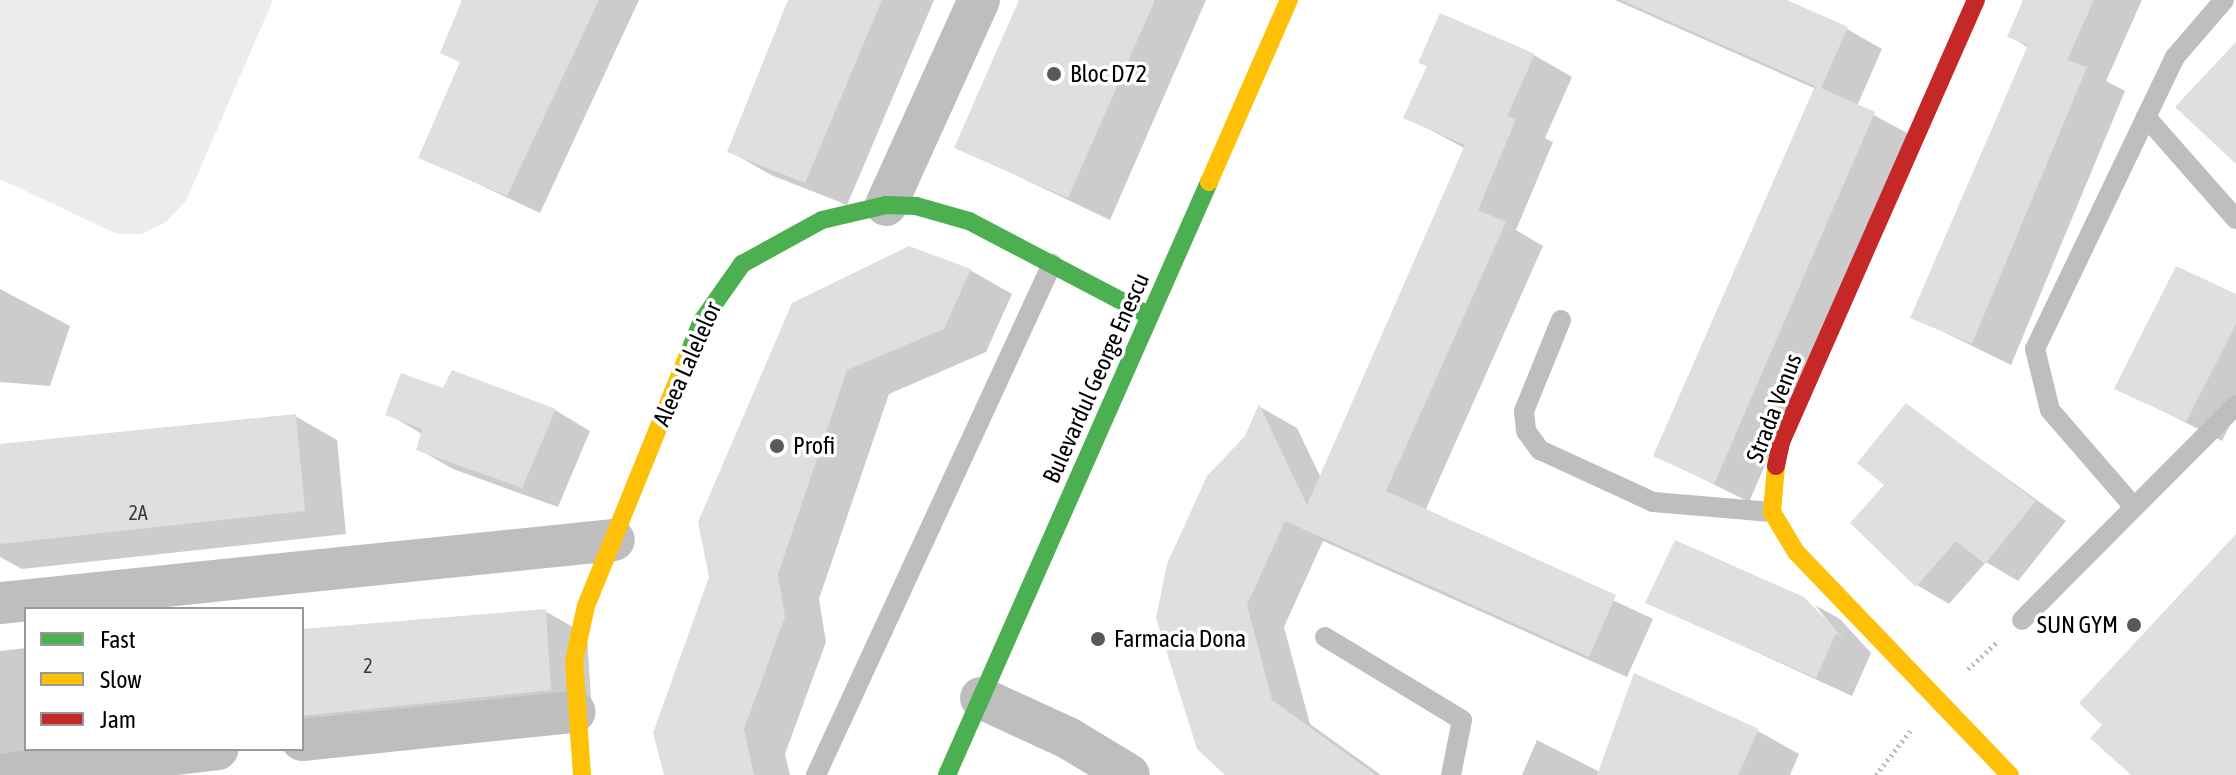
<!DOCTYPE html>
<style>
body{margin:0}
#map{position:relative;width:2236px;height:775px;overflow:hidden;background:#fff;font-family:"Asap Condensed",sans-serif}
div>[style]{position:absolute}
.green>*{inset:0;background:#ececec}
.shadow>*{inset:0;background:#0003}
.building>*{inset:0;background:#dfdfdf}
.path>*{height:5px;margin-top:-2.5px;transform-origin:0;background:repeating-linear-gradient(90deg,#b9b9b9 0 2px,transparent 0 6px)}
.lane>*{height:20px;margin:-10px;padding:0 10px;transform-origin:10px;border-radius:10px;background:#bebebe}
.street>*{height:42px;margin:-21px;padding:0 21px;transform-origin:21px;border-radius:21px;background:#bebebe}
.fast>*{height:18px;margin:-9px;padding:0 9px;transform-origin:9px;border-radius:9px;background:#4caf50}
.slow>*{height:18px;margin:-9px;padding:0 9px;transform-origin:9px;border-radius:9px;background:#ffc107}
.jam>*{height:18px;margin:-9px;padding:0 9px;transform-origin:9px;border-radius:9px;background:#c62828}
.dots>*{width:22px;height:22px;translate:-50% -50%;box-sizing:border-box;border:4px solid #fff;border-radius:50%}
span{translate:-50% -50%;white-space:nowrap;text-align:center;line-height:1.15;-webkit-text-stroke:7px #fff;paint-order:stroke}
.number-label{font-size:20px;color:#383838}
.number-label span{-webkit-text-stroke-width:0}
.poi-label{font-size:24px;color:#000}
.left{translate:0 -50%;text-align:left}
.right{translate:-100% -50%;text-align:right}
.street-label{font-size:24px;color:#000}
.legend{position:absolute;left:24px;top:607px;width:280px;height:144px;box-sizing:border-box;background:#fff;border:2px solid #999;margin:0;padding:10px 14px;list-style:none;font-size:24px;color:#000}
.legend li{display:flex;align-items:center;gap:16px;height:40px}
.legend b{width:40px;border:2px solid #999}
</style>
<div id="map">
<div class="green">
<i style="clip-path:polygon(0 0,273px 0,186px 201px,166px 222px,141px 234px,117px 234px,0 179px)"></i>
</div>
<div class="shadow">
<i style="clip-path:polygon(464px 0,639px 0,540px 213px,421px 157px,461px 63px,442px 52px)"></i>
<i style="clip-path:polygon(791px 0,934px 0,847px 205px,771px 175px,729px 151px)"></i>
<i style="clip-path:polygon(1021px 0,1206px 0,1110px 220px,957px 147px)"></i>
<i style="clip-path:polygon(1615px 0,1782px 0,1847px 29px,1882px 49px,1857px 106px,1909px 134px,1749px 502px,1655px 455px,1816px 89px)"></i>
<i style="clip-path:polygon(2025px 0,2142px 0,2106px 81px,2125px 91px,2011px 365px,1913px 317px,2029px 48px,2009px 36px)"></i>
<i style="clip-path:polygon(1534px 55px,1572px 77px,1545px 138px,1553px 142px,1516px 230px,1543px 246px,1425px 511px,1653px 619px,1627px 677px,1323px 541px,1284px 627px,1310px 724px,1381px 775px,1228px 775px,1247px 437px,1260px 407px,1297px 428px,1321px 478px,1466px 149px,1406px 117px)"></i>
<i style="clip-path:polygon(909px 248px,970px 270px,1012px 294px,986px 352px,889px 394px,819px 599px,826px 642px,785px 754px,790px 775px,666px 775px,655px 733px)"></i>
<i style="clip-path:polygon(0 289px,70px 326px,50px 386px,0 382px)"></i>
<i style="clip-path:polygon(2236px 296px,2236px 413px,2222px 441px,2117px 388px)"></i>
<i style="clip-path:polygon(444px 391px,555px 410px,590px 431px,558px 507px,453px 469px,418px 449px,422px 434px,388px 414px)"></i>
<i style="clip-path:polygon(1907px 406px,2066px 521px,2018px 581px,1986px 562px,1949px 604px,1917px 585px,1887px 485px)"></i>
<i style="clip-path:polygon(295px 416px,337px 440px,346px 534px,22px 569px,0 557px,0 446px)"></i>
<i style="clip-path:polygon(1803px 598px,1843px 640px,1815px 605px,1840px 619px,1871px 653px,1852px 696px,1647px 602px)"></i>
<i style="clip-path:polygon(545px 611px,587px 635px,592px 713px,302px 742px,302px 631px)"></i>
<i style="clip-path:polygon(26px 648px,26px 749px,180px 749px,0 765px,0 651px)"></i>
<i style="clip-path:polygon(1758px 731px,1799px 754px,1790px 775px,1522px 775px,1537px 740px,1600px 772px)"></i>
</div>
<div class="building">
<i style="clip-path:polygon(462px 0,599px 0,507px 196px,418px 158px,460px 62px,440px 53px)"></i>
<i style="clip-path:polygon(788px 0,882px 0,805px 183px,727px 152px)"></i>
<i style="clip-path:polygon(1019px 0,1155px 0,1068px 198px,954px 148px)"></i>
<i style="clip-path:polygon(1621px 0,1787px 0,1848px 27px,1821px 88px,1875px 112px,1714px 484px,1653px 456px,1815px 86px)"></i>
<i style="clip-path:polygon(2023px 0,2094px 0,2067px 60px,2087px 67px,1972px 344px,1910px 318px,2028px 45px,2007px 37px)"></i>
<i style="clip-path:polygon(1440px 13px,1535px 54px,1507px 116px,1516px 119px,1478px 210px,1506px 222px,1386px 491px,1616px 595px,1589px 657px,1285px 521px,1247px 605px,1272px 700px,1376px 775px,1225px 775px,1197px 749px,1156px 618px,1167px 564px,1207px 476px,1245px 436px,1259px 404px,1307px 505px,1465px 145px,1403px 118px,1427px 66px,1418px 63px)"></i>
<i style="clip-path:polygon(2236px 42px,2236px 164px,2175px 107px)"></i>
<i style="clip-path:polygon(909px 246px,971px 269px,944px 329px,847px 370px,778px 574px,785px 617px,744px 729px,754px 775px,664px 775px,653px 733px,709px 577px,698px 522px,792px 303px)"></i>
<i style="clip-path:polygon(2176px 266px,2236px 294px,2236px 324px,2186px 422px,2114px 389px)"></i>
<i style="clip-path:polygon(452px 370px,556px 409px,522px 488px,416px 450px,422px 429px,385px 415px,401px 373px,443px 388px)"></i>
<i style="clip-path:polygon(1906px 403px,2036px 501px,1985px 564px,1956px 541px,1916px 587px,1850px 523px,1884px 485px,1857px 463px)"></i>
<i style="clip-path:polygon(296px 414px,305px 511px,0 544px,0 444px)"></i>
<i style="clip-path:polygon(2236px 534px,2236px 775px,2131px 775px,2090px 738px,2102px 725px,2079px 703px)"></i>
<i style="clip-path:polygon(1675px 540px,1804px 597px,1837px 631px,1816px 678px,1645px 603px)"></i>
<i style="clip-path:polygon(546px 609px,551px 690px,302px 716px,302px 629px)"></i>
<i style="clip-path:polygon(1634px 673px,1759px 729px,1738px 775px,1597px 775px)"></i>
</div>
<div class="path">
<i style="left:1968px;top:669px;width:42px;rotate:-43.1deg"></i>
<i style="left:1876px;top:775px;width:56px;rotate:-52.3deg"></i>
</div>
<div class="lane">
<i style="left:2146px;top:117px;width:136px;rotate:48.6deg"></i>
<i style="left:1561px;top:320px;width:98px;rotate:112.1deg"></i>
<i style="left:1524px;top:411px;width:20px;rotate:84deg"></i>
<i style="left:1526px;top:431px;width:24px;rotate:54deg"></i>
<i style="left:1540px;top:450px;width:124px;rotate:24.7deg"></i>
<i style="left:1653px;top:502px;width:119px;rotate:4.8deg"></i>
<i style="left:2134px;top:507px;width:128px;rotate:-130.9deg"></i>
<i style="left:2050px;top:410px;width:63px;rotate:-103.8deg"></i>
<i style="left:2035px;top:349px;width:324px;rotate:-64.4deg"></i>
<i style="left:2175px;top:57px;width:75px;rotate:-49.3deg"></i>
<i style="left:2022px;top:620px;width:303px;rotate:-45.1deg"></i>
<i style="left:1325px;top:637px;width:160px;rotate:31.2deg"></i>
<i style="left:1462px;top:720px;width:56px;rotate:101.3deg"></i>
<i style="left:816px;top:775px;width:563px;rotate:-65.21deg"></i>
</div>
<div class="street">
<i style="left:886px;top:205px;width:225px;rotate:-65.6deg"></i>
<i style="left:0;top:603px;width:617px;rotate:-5.86deg"></i>
<i style="left:981px;top:698px;width:96px;rotate:24.7deg"></i>
<i style="left:1068px;top:738px;width:71px;rotate:31.2deg"></i>
<i style="left:302px;top:740px;width:274px;rotate:-5.9deg"></i>
<i style="left:0;top:775px;width:219px;rotate:-6.8deg"></i>
</div>
<div class="fast">
<i style="left:688px;top:355px;width:37px;rotate:-68deg"></i>
<i style="left:702px;top:321px;width:70px;rotate:-54.9deg"></i>
<i style="left:742px;top:264px;width:91px;rotate:-28.8deg"></i>
<i style="left:822px;top:220px;width:66px;rotate:-13.2deg"></i>
<i style="left:886px;top:205px;width:30px;rotate:2deg"></i>
<i style="left:916px;top:206px;width:55px;rotate:15.8deg"></i>
<i style="left:969px;top:221px;width:204px;rotate:27.7deg"></i>
<i style="left:947px;top:775px;width:648px;rotate:-66.16deg"></i>
</div>
<div class="slow">
<i style="left:1209px;top:182px;width:199px;rotate:-66.3deg"></i>
<i style="left:1776px;top:466px;width:46px;rotate:95deg"></i>
<i style="left:1772px;top:512px;width:47px;rotate:59deg"></i>
<i style="left:1796px;top:552px;width:309px;rotate:46.2deg"></i>
<i style="left:582px;top:775px;width:114px;rotate:-94deg"></i>
<i style="left:574px;top:661px;width:56px;rotate:-77.7deg"></i>
<i style="left:586px;top:606px;width:271px;rotate:-67.9deg"></i>
</div>
<div class="jam">
<i style="left:1776px;top:466px;width:25px;rotate:-78deg"></i>
<i style="left:1781px;top:442px;width:483px;rotate:-66.2deg"></i>
</div>
<div class="dots">
<i style="left:1054px;top:74px;background:#595959"></i>
<i style="left:777px;top:446px;background:#595959"></i>
<i style="left:2134px;top:625px;background:#595959"></i>
<i style="left:1098px;top:639px;background:#595959"></i>
</div>
<div class="number-label">
<span style="left:138px;top:512px">2A</span>
<span style="left:368px;top:665px">2</span>
</div>
<div class="poi-label">
<span class="left" style="left:1070px;top:74px">Bloc D72</span>
<span class="left" style="left:793px;top:446px">Profi</span>
<span class="right" style="left:2118px;top:625px">SUN GYM</span>
<span class="left" style="left:1114px;top:639px">Farmacia Dona</span>
</div>
<div class="street-label">
<span style="left:687px;top:364px;rotate:-66deg">Aleea Lalelelor</span>
<span style="left:1096px;top:378px;rotate:-66deg">Bulevardul George Enescu</span>
<span style="left:1774px;top:408px;rotate:-69deg">Strada Venus</span>
</div>
<ul class="legend">
<li><b style="height:10px;background:#4caf50"></b>Fast</li>
<li><b style="height:10px;background:#ffc107"></b>Slow</li>
<li><b style="height:10px;background:#c62828"></b>Jam</li>
</ul>
</div>
